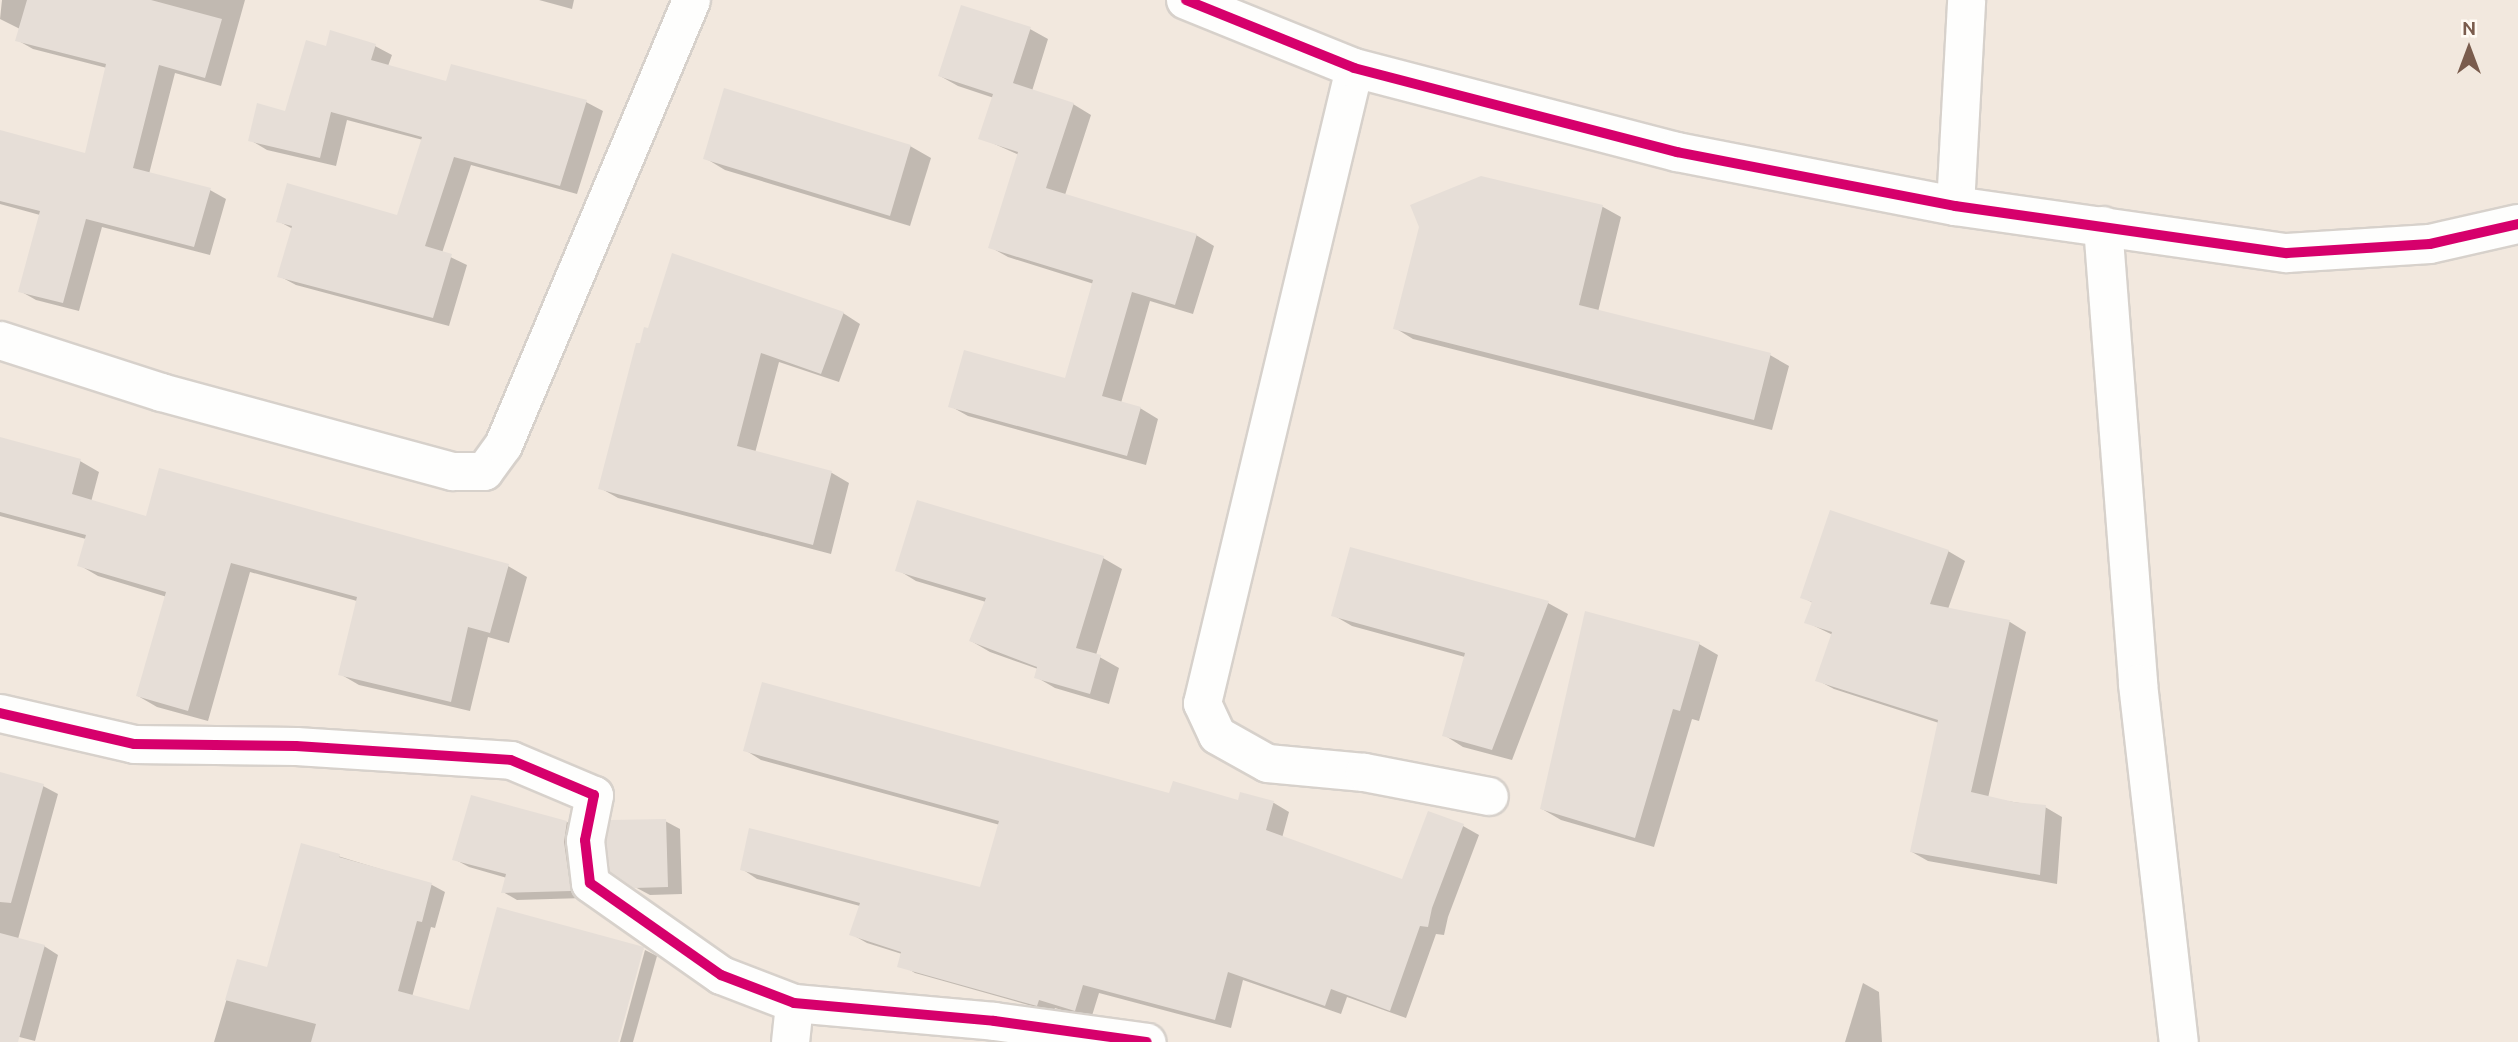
<!DOCTYPE html>
<style>
body{margin:0}
#map{position:relative;width:2518px;height:1042px;overflow:hidden;background:#f9f5f0;font-family:Ubuntu,sans-serif}
div>[style]{position:absolute}
.residential>*{inset:0;background:#f2e8de}
.shadow>*{inset:0;background:#0003}
.building>*{inset:0;background:#e6ded7}
.roads{filter:drop-shadow(2px 0 #d7d1cb) drop-shadow(-2px 0 #d7d1cb) drop-shadow(0 2px #d7d1cb) drop-shadow(0 -2px #d7d1cb)}
.street>*{height:37px;margin:-18.5px;padding:0 18.5px;transform-origin:18.5px;border-radius:18.5px;background:#fefefd}
.secondary>*{height:38px;margin:-19px;padding:0 19px;transform-origin:19px;border-radius:19px;background:#fefefd}
.cycleway>*{height:10px;margin:-5px;padding:0 5px;transform-origin:5px;border-radius:5px;background:#d6006c}
span{translate:-50% -50%;white-space:nowrap;text-align:center;line-height:1.15;-webkit-text-stroke:5px #fffaf3;paint-order:stroke}
.north{position:absolute;left:2434px;top:14px;width:70px;height:70px;-webkit-text-stroke:5px #fffaf3;paint-order:stroke;rotate:0deg;font-size:19px;font-weight:700;line-height:28px;text-align:center;color:#7a5c4d}
.north::after{content:'';display:block;margin:auto;width:24px;height:32px;background:#7a5c4d;clip-path:polygon(50% 0,100% 100%,50% 72%,0 100%)}
</style>
<div id="map">
<div class="residential">
<i style="clip-path:polygon(0 0,2518px 0,2518px 1042px,0 1042px)"></i>
</div>
<div class="shadow">
<i style="clip-path:polygon(2px 0,245px 0,221px 86px,175px 73px,149px 174px,210px 190px,226px 199px,210px 255px,102px 227px,79px 311px,36px 300px,20px 291px,40px 215px,0 204px,0 132px,86px 155px,107px 68px,33px 49px,17px 40px,20px 29px,0 19px)"></i>
<i style="clip-path:polygon(539px 0,574px 0,572px 9px)"></i>
<i style="clip-path:polygon(963px 7px,1030px 29px,1048px 39px,1032px 91px,1073px 104px,1091px 115px,1065px 195px,1196px 235px,1214px 246px,1193px 314px,1150px 301px,1121px 403px,1140px 408px,1158px 419px,1146px 465px,968px 416px,950px 406px,1066px 380px,1094px 284px,1008px 257px,990px 247px,1019px 155px,981px 138px,994px 98px,958px 86px,940px 76px)"></i>
<i style="clip-path:polygon(375px 46px,392px 55px,388px 66px,447px 83px,452px 66px,586px 102px,603px 111px,577px 194px,471px 165px,442px 253px,467px 265px,449px 326px,296px 285px,279px 276px,293px 229px,278px 221px,398px 217px,423px 140px,347px 120px,336px 166px,267px 150px,250px 140px,286px 113px,327px 48px)"></i>
<i style="clip-path:polygon(910px 146px,931px 158px,910px 226px,725px 170px,705px 158px)"></i>
<i style="clip-path:polygon(1481px 178px,1603px 207px,1621px 217px,1598px 312px,1770px 355px,1789px 366px,1772px 430px,1413px 339px,1395px 328px,1421px 227px)"></i>
<i style="clip-path:polygon(843px 313px,860px 324px,839px 382px,779px 362px,755px 453px,832px 473px,849px 483px,831px 554px,618px 498px,600px 488px,638px 345px)"></i>
<i style="clip-path:polygon(0 439px,80px 461px,99px 472px,91px 502px,147px 518px,508px 566px,527px 577px,509px 643px,488px 637px,470px 711px,359px 685px,340px 674px,357px 601px,250px 572px,208px 721px,157px 707px,138px 696px,167px 597px,98px 576px,79px 565px,86px 539px,0 516px)"></i>
<i style="clip-path:polygon(1948px 551px,1965px 561px,1948px 609px,2010px 622px,2026px 632px,1988px 798px,2045px 807px,2062px 817px,2057px 884px,1928px 861px,1912px 852px,1939px 723px,1834px 689px,1817px 680px,1833px 635px,1806px 622px,1813px 603px,1802px 597px)"></i>
<i style="clip-path:polygon(1103px 558px,1122px 569px,1096px 655px,1119px 668px,1109px 704px,1055px 688px,1036px 677px,1038px 669px,990px 652px,971px 641px,986px 602px,916px 581px,898px 570px)"></i>
<i style="clip-path:polygon(1548px 603px,1568px 614px,1512px 760px,1463px 747px,1444px 735px,1465px 657px,1352px 626px,1333px 615px)"></i>
<i style="clip-path:polygon(1699px 644px,1718px 655px,1699px 721px,1692px 719px,1654px 847px,1561px 820px,1542px 809px)"></i>
<i style="clip-path:polygon(745px 750px,1239px 802px,1274px 803px,1289px 812px,1282px 838px,1403px 881px,1463px 826px,1479px 835px,1448px 917px,1444px 935px,1436px 934px,1406px 1018px,1347px 997px,1341px 1014px,1243px 980px,1231px 1028px,1099px 993px,1091px 1019px,1055px 1008px,1053px 1012px,915px 973px,900px 964px,902px 954px,867px 943px,851px 934px,860px 906px,757px 879px,742px 869px,982px 889px,1000px 825px,761px 760px)"></i>
<i style="clip-path:polygon(0 774px,43px 786px,58px 794px,18px 939px,44px 946px,58px 955px,35px 1041px,0 1032px)"></i>
<i style="clip-path:polygon(665px 821px,680px 829px,682px 894px,650px 895px,635px 887px)"></i>
<i style="clip-path:polygon(567px 822px,581px 831px,584px 898px,517px 900px,503px 892px,507px 878px,469px 867px,454px 859px)"></i>
<i style="clip-path:polygon(302px 845px,432px 885px,445px 892px,435px 928px,431px 927px,412px 997px,470px 1013px,644px 949px,645px 949px,642px 949px,616px 1042px,214px 1042px,238px 961px,268px 969px)"></i>
<i style="clip-path:polygon(645px 950px,657px 956px,633px 1042px,620px 1042px)"></i>
<i style="clip-path:polygon(1863px 983px,1879px 992px,1882px 1042px,1845px 1042px)"></i>
</div>
<div class="building">
<i style="clip-path:polygon(27px 0,151px 0,222px 19px,205px 78px,159px 65px,133px 168px,211px 188px,194px 247px,86px 219px,63px 303px,18px 292px,40px 211px,0 201px,0 130px,85px 153px,106px 64px,15px 41px)"></i>
<i style="clip-path:polygon(961px 5px,1031px 27px,1013px 83px,1074px 103px,1046px 188px,1197px 234px,1175px 305px,1132px 292px,1102px 396px,1141px 407px,1127px 456px,948px 407px,964px 350px,1065px 378px,1093px 280px,988px 248px,1018px 152px,978px 139px,993px 94px,938px 76px)"></i>
<i style="clip-path:polygon(330px 30px,376px 44px,371px 60px,446px 81px,451px 64px,587px 100px,560px 186px,454px 157px,425px 246px,452px 254px,433px 318px,277px 277px,292px 226px,276px 222px,287px 183px,397px 215px,422px 137px,331px 112px,320px 158px,248px 141px,257px 103px,285px 111px,306px 40px,326px 46px)"></i>
<i style="clip-path:polygon(724px 88px,911px 145px,890px 216px,703px 159px)"></i>
<i style="clip-path:polygon(1481px 176px,1603px 205px,1579px 305px,1771px 353px,1754px 420px,1393px 329px,1419px 227px,1410px 205px)"></i>
<i style="clip-path:polygon(672px 253px,844px 312px,821px 374px,761px 353px,737px 446px,832px 471px,813px 545px,598px 489px,636px 343px,640px 343px,644px 327px,648px 328px)"></i>
<i style="clip-path:polygon(0 437px,81px 459px,72px 494px,146px 516px,159px 468px,509px 564px,490px 633px,468px 627px,451px 702px,338px 675px,357px 597px,231px 563px,188px 711px,136px 696px,166px 592px,77px 566px,86px 535px,0 512px)"></i>
<i style="clip-path:polygon(917px 500px,1104px 556px,1076px 648px,1101px 655px,1090px 694px,1034px 678px,1037px 667px,969px 641px,986px 598px,895px 571px)"></i>
<i style="clip-path:polygon(1830px 510px,1949px 550px,1930px 604px,2010px 620px,1971px 792px,2014px 802px,2046px 805px,2040px 875px,1910px 852px,1938px 720px,1815px 681px,1832px 632px,1804px 623px,1812px 602px,1800px 598px)"></i>
<i style="clip-path:polygon(1350px 547px,1549px 601px,1492px 750px,1442px 736px,1465px 653px,1331px 616px)"></i>
<i style="clip-path:polygon(1585px 611px,1700px 642px,1680px 711px,1673px 709px,1635px 838px,1540px 809px)"></i>
<i style="clip-path:polygon(762px 682px,1169px 793px,1173px 781px,1238px 800px,1240px 792px,1274px 801px,1266px 830px,1402px 879px,1428px 811px,1464px 824px,1432px 908px,1428px 927px,1420px 926px,1390px 1011px,1331px 989px,1325px 1006px,1228px 972px,1215px 1020px,1083px 985px,1075px 1011px,1039px 1000px,1037px 1006px,897px 967px,901px 952px,849px 935px,860px 903px,740px 870px,749px 828px,980px 887px,999px 821px,743px 751px)"></i>
<i style="clip-path:polygon(0 772px,44px 784px,11px 903px,0 902px)"></i>
<i style="clip-path:polygon(471px 795px,567px 821px,564px 842px,571px 891px,501px 893px,506px 874px,452px 860px)"></i>
<i style="clip-path:polygon(666px 819px,668px 887px,634px 888px,610px 871px,606px 841px,610px 820px)"></i>
<i style="clip-path:polygon(301px 843px,340px 854px,339px 857px,432px 883px,422px 922px,417px 921px,398px 991px,469px 1010px,497px 907px,644px 947px,618px 1042px,311px 1042px,316px 1024px,225px 1000px,237px 959px,267px 967px)"></i>
<i style="clip-path:polygon(0 933px,45px 945px,18px 1042px,0 1042px)"></i>
</div>
<div class="roads">
<div class="street">
<i style="left:1354px;top:68px;width:653px;rotate:103.46deg"></i>
<i style="left:1202px;top:703px;width:35px;rotate:65deg"></i>
<i style="left:1217px;top:735px;width:57px;rotate:29.2deg"></i>
<i style="left:1267px;top:763px;width:97px;rotate:5.3deg"></i>
<i style="left:1364px;top:772px;width:127px;rotate:10.9deg"></i>
<i style="left:1955px;top:206px;width:206px;rotate:-86.9deg"></i>
<i style="left:0;top:340px;width:169px;rotate:17.9deg"></i>
<i style="left:161px;top:392px;width:302px;rotate:15.2deg"></i>
<i style="left:452px;top:471px;width:32px"></i>
<i style="left:484px;top:471px;width:32px;rotate:-54deg"></i>
<i style="left:503px;top:445px;width:483px;rotate:-67.1deg"></i>
<i style="left:0;top:713px;width:138px;rotate:13deg"></i>
<i style="left:134px;top:744px;width:162px;rotate:0.7deg"></i>
<i style="left:296px;top:746px;width:215px;rotate:3.7deg"></i>
<i style="left:511px;top:760px;width:90px;rotate:22.9deg"></i>
<i style="left:594px;top:795px;width:46px;rotate:101.3deg"></i>
<i style="left:585px;top:840px;width:43px;rotate:83.4deg"></i>
<i style="left:590px;top:883px;width:160px;rotate:35.1deg"></i>
<i style="left:721px;top:975px;width:78px;rotate:21deg"></i>
<i style="left:794px;top:1003px;width:201px;rotate:5.1deg"></i>
<i style="left:994px;top:1021px;width:154px;rotate:7.8deg"></i>
<i style="left:790px;top:1042px;width:39px;rotate:-84deg"></i>
</div>
<div class="secondary">
<i style="left:1186px;top:0;width:181px;rotate:22deg"></i>
<i style="left:1354px;top:68px;width:334px;rotate:14.6deg"></i>
<i style="left:1677px;top:152px;width:283px;rotate:11deg"></i>
<i style="left:1955px;top:206px;width:335px;rotate:8.1deg"></i>
<i style="left:2287px;top:253px;width:143px;rotate:-3.6deg"></i>
<i style="left:2430px;top:244px;width:90px;rotate:-12.8deg"></i>
<i style="left:2103px;top:226px;width:459px;rotate:85.6deg"></i>
<i style="left:2138px;top:684px;width:360px;rotate:83.5deg"></i>
</div>
</div>
<div class="cycleway">
<i style="left:1186px;top:0;width:181px;rotate:22deg"></i>
<i style="left:1354px;top:68px;width:334px;rotate:14.6deg"></i>
<i style="left:1677px;top:152px;width:283px;rotate:11deg"></i>
<i style="left:1955px;top:206px;width:335px;rotate:8.1deg"></i>
<i style="left:2287px;top:253px;width:143px;rotate:-3.6deg"></i>
<i style="left:2430px;top:244px;width:90px;rotate:-12.8deg"></i>
<i style="left:0;top:713px;width:138px;rotate:13deg"></i>
<i style="left:134px;top:744px;width:162px;rotate:0.7deg"></i>
<i style="left:296px;top:746px;width:215px;rotate:3.7deg"></i>
<i style="left:511px;top:760px;width:90px;rotate:22.9deg"></i>
<i style="left:594px;top:795px;width:46px;rotate:101.3deg"></i>
<i style="left:585px;top:840px;width:43px;rotate:83.4deg"></i>
<i style="left:590px;top:883px;width:160px;rotate:35.1deg"></i>
<i style="left:721px;top:975px;width:78px;rotate:21deg"></i>
<i style="left:794px;top:1003px;width:201px;rotate:5.1deg"></i>
<i style="left:994px;top:1021px;width:154px;rotate:7.8deg"></i>
</div>
<div class="north">N</div>
</div>
